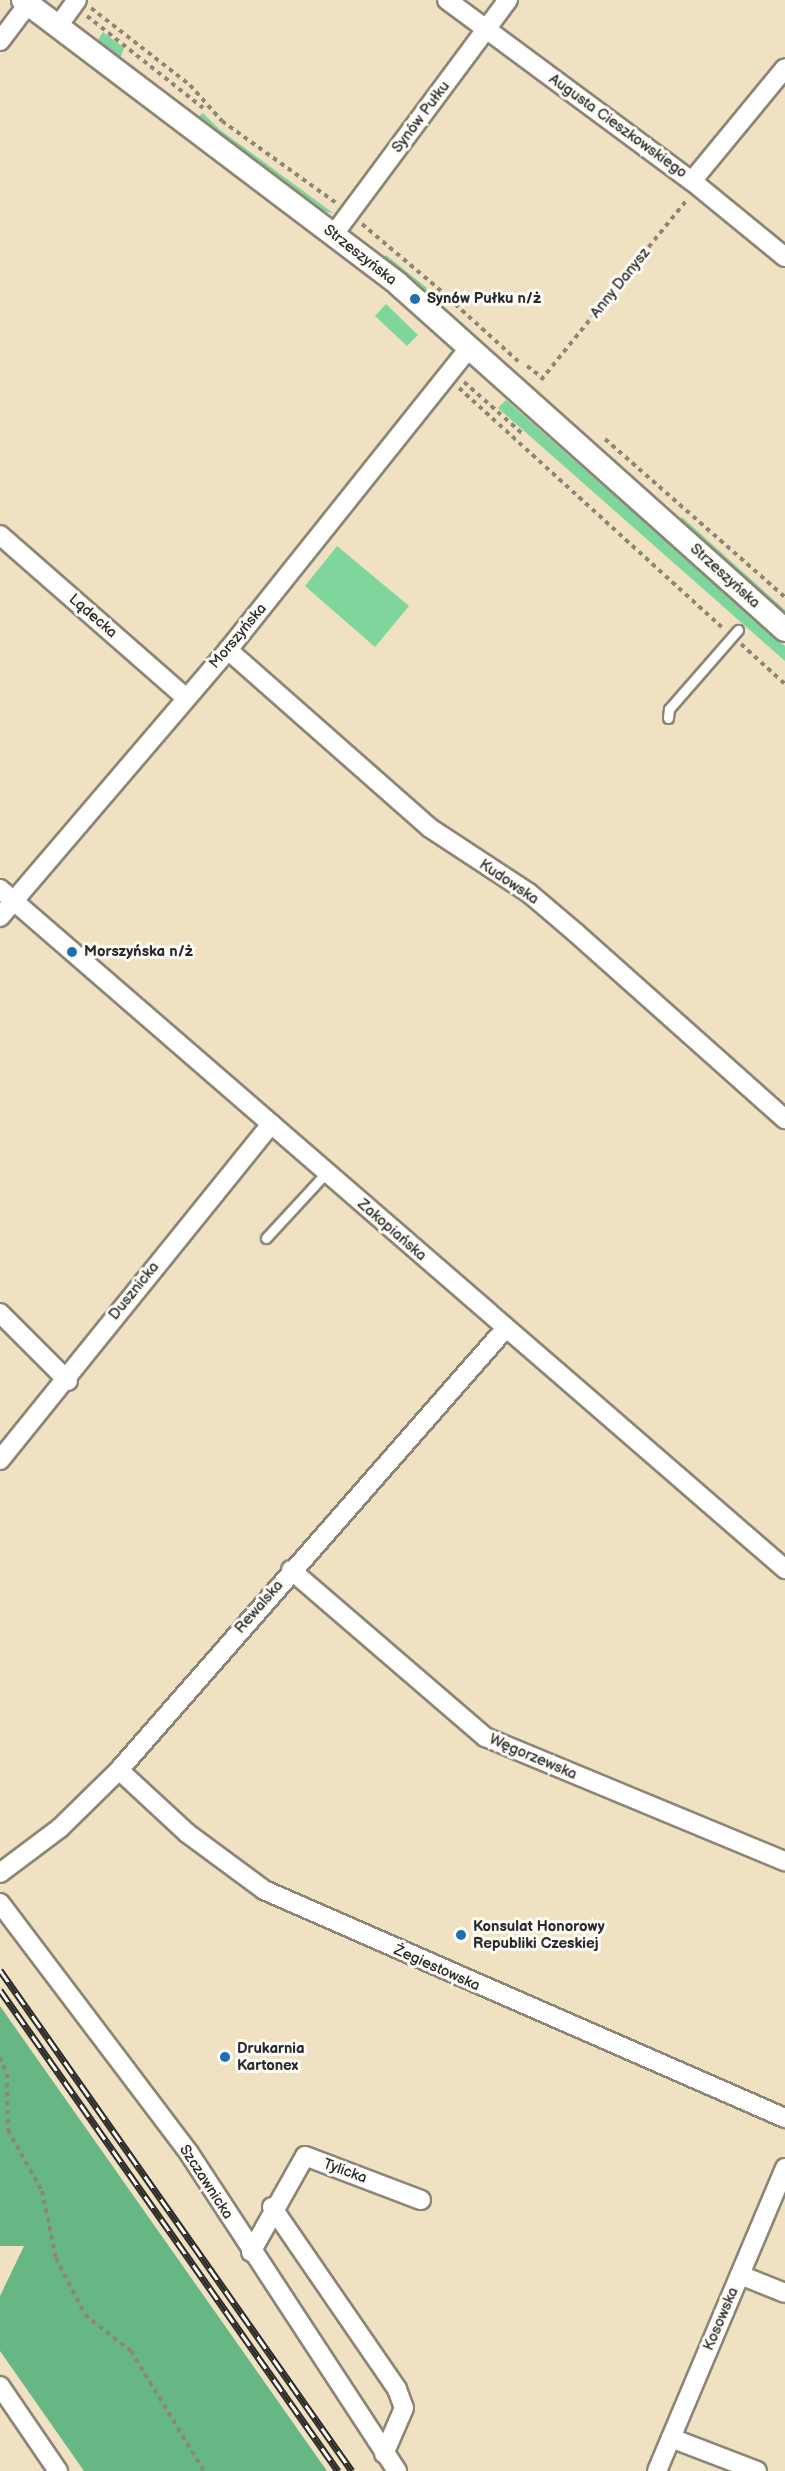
<!DOCTYPE html>
<meta charset="utf-8">
<style>
body{margin:0}
#map{position:relative;width:785px;height:2471px;overflow:hidden;background:#efe1c1;font-family:"Balsamiq Sans",sans-serif}
div>[style]{position:absolute}
.green>*{inset:0;background:#7ed69c}
.forest>*{inset:0;background:#66b784}
.path>*{height:4px;margin-top:-2px;transform-origin:0;background:repeating-linear-gradient(90deg,#8d8676 0 4.5px,transparent 0 9px)}
.roads{filter:drop-shadow(2px 0 #8d8676) drop-shadow(-2px 0 #8d8676) drop-shadow(0 2px #8d8676) drop-shadow(0 -2px #8d8676)}
.service>*{height:9px;margin:-4.5px;padding:0 4.5px;transform-origin:4.5px;border-radius:4.5px;background:#fff}
.minor>*{height:18px;margin:-9px;padding:0 9px;transform-origin:9px;border-radius:9px;background:#fff}
.tertiary>*{height:22px;margin:-11px;padding:0 11px;transform-origin:11px;border-radius:11px;background:#fff}
.rail>*{height:7px;margin-top:-3.5px;transform-origin:0;background:repeating-linear-gradient(90deg,#fdfcf7 0 14px,#2b2b2b 0 28px);box-sizing:border-box;border-block:2px solid #2b2b2b}
.dots>*{width:16px;height:16px;translate:-50% -50%;box-sizing:border-box;border:3px solid #fdfcf7;border-radius:50%}
span{translate:-50% -50%;white-space:nowrap;text-align:center;line-height:1.15;-webkit-text-stroke:6px #fdfcf7;paint-order:stroke}
.street-label{font-size:15px;color:#2b2b2b}
.poi-label{font-size:15px;color:#2b2b2b;font-weight:700}
.left{translate:0 -50%;text-align:left}
</style>
<div id="map">
<div class="green">
<i style="clip-path:polygon(103px 32px,124px 48px,120px 59px,97px 41px)"></i>
<i style="clip-path:polygon(203px 113px,219px 129px,333px 213px,322px 211px,198px 117px)"></i>
<i style="clip-path:polygon(386px 255px,427px 288px,426px 292px,383px 258px)"></i>
<i style="clip-path:polygon(386px 304px,418px 335px,407px 346px,375px 316px)"></i>
<i style="clip-path:polygon(506px 400px,785px 646px,785px 661px,498px 408px)"></i>
<i style="clip-path:polygon(682px 517px,785px 610px,785px 615px,679px 520px)"></i>
<i style="clip-path:polygon(337px 546px,409px 606px,375px 647px,305px 586px)"></i>
</div>
<div class="forest">
<i style="clip-path:polygon(0 2006px,327px 2471px,84px 2471px,0 2351px,0 2296px,24px 2246px,0 2246px)"></i>
</div>
<div class="path">
<i style="left:91px;top:8px;width:125px;rotate:37.9deg"></i>
<i style="left:190px;top:85px;width:48px;rotate:48.4deg"></i>
<i style="left:222px;top:121px;width:140px;rotate:35.7deg"></i>
<i style="left:87px;top:16px;width:148px;rotate:38.4deg"></i>
<i style="left:362px;top:224px;width:110px;rotate:40.2deg"></i>
<i style="left:455px;top:304px;width:88px;rotate:42.2deg"></i>
<i style="left:527px;top:366px;width:20px;rotate:37deg"></i>
<i style="left:541px;top:380px;width:232px;rotate:-51deg"></i>
<i style="left:464px;top:382px;width:80px;rotate:41.5deg"></i>
<i style="left:459px;top:388px;width:355px;rotate:42.3deg"></i>
<i style="left:605px;top:439px;width:240px;rotate:41.3deg"></i>
<i style="left:741px;top:644px;width:59px;rotate:42.3deg"></i>
<i style="left:0;top:2057px;width:18px;rotate:68deg"></i>
<i style="left:7px;top:2074px;width:56px;rotate:89deg"></i>
<i style="left:8px;top:2130px;width:70px;rotate:60.9deg"></i>
<i style="left:42px;top:2191px;width:68px;rotate:78.2deg"></i>
<i style="left:56px;top:2258px;width:64px;rotate:63deg"></i>
<i style="left:85px;top:2315px;width:58px;rotate:38deg"></i>
<i style="left:131px;top:2351px;width:140px;rotate:58.7deg"></i>
</div>
<div class="roads">
<div class="service">
<i style="left:668px;top:718px;width:9px;rotate:-84deg"></i>
<i style="left:669px;top:709px;width:105px;rotate:-48.9deg"></i>
<i style="left:266px;top:1238px;width:88px;rotate:-47.3deg"></i>
</div>
<div class="minor">
<i style="left:447px;top:0;width:305px;rotate:36.5deg"></i>
<i style="left:692px;top:181px;width:120px;rotate:39.3deg"></i>
<i style="left:58px;top:26px;width:32px;rotate:-54deg"></i>
<i style="left:0;top:41px;width:46px;rotate:-52.9deg"></i>
<i style="left:692px;top:181px;width:146px;rotate:-50.5deg"></i>
<i style="left:334px;top:234px;width:292px;rotate:-53.4deg"></i>
<i style="left:0;top:535px;width:246px;rotate:41.2deg"></i>
<i style="left:228px;top:650px;width:269px;rotate:41.4deg"></i>
<i style="left:430px;top:828px;width:118px;rotate:33.3deg"></i>
<i style="left:529px;top:893px;width:62px;rotate:40.4deg"></i>
<i style="left:576px;top:933px;width:280px;rotate:41.7deg"></i>
<i style="left:0;top:889px;width:1039px;rotate:40.9deg"></i>
<i style="left:0;top:917px;width:351px;rotate:-49.5deg"></i>
<i style="left:228px;top:650px;width:386px;rotate:-51.4deg"></i>
<i style="left:0;top:1313px;width:96px;rotate:45deg"></i>
<i style="left:0;top:1460px;width:432px;rotate:-51.1deg"></i>
<i style="left:291px;top:1570px;width:256px;rotate:40.7deg"></i>
<i style="left:485px;top:1737px;width:325px;rotate:22.5deg"></i>
<i style="left:119px;top:1770px;width:93px;rotate:42.8deg"></i>
<i style="left:187px;top:1833px;width:96px;rotate:36.5deg"></i>
<i style="left:264px;top:1890px;width:569px;rotate:23.64deg"></i>
<i style="left:0;top:1873px;width:75px;rotate:-36.9deg"></i>
<i style="left:60px;top:1828px;width:83px;rotate:-44.5deg"></i>
<i style="left:119px;top:1770px;width:587px;rotate:-48.8deg"></i>
<i style="left:0;top:1903px;width:313px;rotate:52.9deg"></i>
<i style="left:189px;top:2153px;width:380px;rotate:56.8deg"></i>
<i style="left:272px;top:2207px;width:221px;rotate:55.5deg"></i>
<i style="left:397px;top:2389px;width:20px;rotate:70deg"></i>
<i style="left:404px;top:2408px;width:50px;rotate:113.5deg"></i>
<i style="left:251px;top:2252px;width:110px;rotate:-60.6deg"></i>
<i style="left:305px;top:2156px;width:124px;rotate:20.8deg"></i>
<i style="left:740px;top:2275px;width:48px;rotate:21.8deg"></i>
<i style="left:0;top:2386px;width:103px;rotate:55.7deg"></i>
<i style="left:671px;top:2438px;width:92px;rotate:21deg"></i>
<i style="left:657px;top:2471px;width:329px;rotate:-67.1deg"></i>
</div>
<div class="tertiary">
<i style="left:23px;top:0;width:470px;rotate:37.1deg"></i>
<i style="left:398px;top:284px;width:519px;rotate:41.8deg"></i>
</div>
</div>
<div class="rail">
<i style="left:0;top:1970px;width:612px;rotate:54.91deg"></i>
<i style="left:0;top:1990px;width:588px;rotate:54.9deg"></i>
</div>
<div class="dots">
<i style="left:415px;top:299px;background:#1f6fb2"></i>
<i style="left:72px;top:952px;background:#1f6fb2"></i>
<i style="left:461px;top:1935px;background:#1f6fb2"></i>
<i style="left:225px;top:2057px;background:#1f6fb2"></i>
</div>
<div class="street-label">
<span style="left:421px;top:117px;rotate:-53deg">Synów Pułku</span>
<span style="left:618px;top:126px;rotate:36deg">Augusta Cieszkowskiego</span>
<span style="left:360px;top:255px;rotate:38deg">Strzeszyńska</span>
<span style="left:620px;top:283px;rotate:-51deg">Anny Danysz</span>
<span style="left:725px;top:576px;rotate:42deg">Strzeszyńska</span>
<span style="left:93px;top:616px;rotate:41deg">Lądecka</span>
<span style="left:238px;top:636px;rotate:-50deg">Morszyńska</span>
<span style="left:509px;top:882px;rotate:34deg">Kudowska</span>
<span style="left:392px;top:1230px;rotate:41deg">Zakopiańska</span>
<span style="left:134px;top:1291px;rotate:-51deg">Dusznicka</span>
<span style="left:259px;top:1607px;rotate:-49deg">Rewalska</span>
<span style="left:533px;top:1757px;rotate:23deg">Węgorzewska</span>
<span style="left:437px;top:1968px;rotate:24deg">Żegiestowska</span>
<span style="left:345px;top:2171px;rotate:20deg">Tylicka</span>
<span style="left:206px;top:2182px;rotate:57deg">Szczawnicka</span>
<span style="left:721px;top:2319px;rotate:-67deg">Kosowska</span>
</div>
<div class="poi-label">
<span class="left" style="left:427px;top:299px">Synów Pułku n/ż</span>
<span class="left" style="left:84px;top:952px">Morszyńska n/ż</span>
<span class="left" style="left:473px;top:1935px">Konsulat Honorowy<br>Republiki Czeskiej</span>
<span class="left" style="left:237px;top:2057px">Drukarnia<br>Kartonex</span>
</div>
</div>
